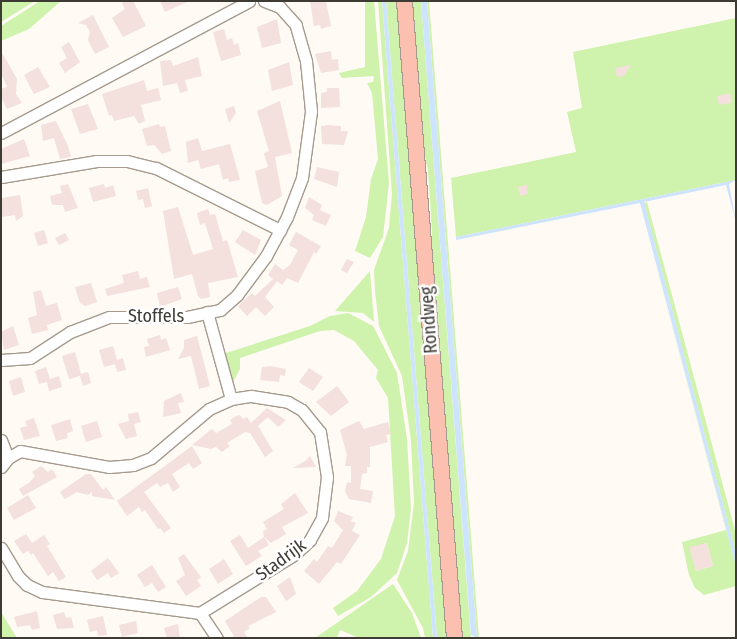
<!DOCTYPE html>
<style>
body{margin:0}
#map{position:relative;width:737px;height:639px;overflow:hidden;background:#fffaf4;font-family:"Fira Sans Condensed",sans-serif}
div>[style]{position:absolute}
.green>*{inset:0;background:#cff2ac}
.water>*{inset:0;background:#cee4fe}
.building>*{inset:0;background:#f4e0dc}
.roads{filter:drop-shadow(1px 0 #a59a8d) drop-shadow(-1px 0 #a59a8d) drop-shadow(0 1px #a59a8d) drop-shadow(0 -1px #a59a8d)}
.minor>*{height:11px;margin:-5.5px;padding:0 5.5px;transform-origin:5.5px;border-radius:5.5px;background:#fff}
.major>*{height:15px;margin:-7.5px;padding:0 7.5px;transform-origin:7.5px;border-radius:7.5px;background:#fbc0b0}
span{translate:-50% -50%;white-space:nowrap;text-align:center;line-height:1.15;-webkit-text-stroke:5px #fff;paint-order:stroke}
.street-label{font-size:18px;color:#3e3a34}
.frame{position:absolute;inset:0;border:2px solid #3e3a34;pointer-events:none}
</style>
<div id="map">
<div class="green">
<i style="clip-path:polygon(1px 1px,35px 1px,1px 22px)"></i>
<i style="clip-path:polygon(40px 1px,61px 1px,29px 29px,1px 41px,1px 26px)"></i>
<i style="clip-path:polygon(365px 1px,374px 1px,389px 183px,383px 237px,370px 258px,355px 251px,366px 217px,371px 179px,378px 159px,372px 93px,367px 83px,373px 82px,374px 76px,342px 78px,339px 73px,365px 67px)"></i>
<i style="clip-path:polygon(378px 1px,382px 1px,433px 638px,425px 638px,423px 628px,397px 580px,408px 551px,414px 503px,411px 441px,402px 376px,379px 326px,375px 291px,374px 270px,389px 228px,392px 194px)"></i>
<i style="clip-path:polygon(386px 1px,399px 1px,449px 638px,437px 638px)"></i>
<i style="clip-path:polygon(409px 1px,421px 1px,471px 638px,460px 638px,430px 272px,432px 232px,428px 170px,419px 127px)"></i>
<i style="clip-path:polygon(427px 1px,429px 1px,479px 638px,477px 638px)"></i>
<i style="clip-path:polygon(736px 18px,736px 180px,456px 237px,451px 178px,576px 152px,567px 112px,582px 108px,573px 52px)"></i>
<i style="clip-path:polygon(647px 202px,736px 534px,736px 554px,644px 203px)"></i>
<i style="clip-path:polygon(evenodd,639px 203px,736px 566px,736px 586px,704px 595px,695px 588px,689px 575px,682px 542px,726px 530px,639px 203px,707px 543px,713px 566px,696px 571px,690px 548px,707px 543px)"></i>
<i style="clip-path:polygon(370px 271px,374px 322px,363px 313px,335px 311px)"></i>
<i style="clip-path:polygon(348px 313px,373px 326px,397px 373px,407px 439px,411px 509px,407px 543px,397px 573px,371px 597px,338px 616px,333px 608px,357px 591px,381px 559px,395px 516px,388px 398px,376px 378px,378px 370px,354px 341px,334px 330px,320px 331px,240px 358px,240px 369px,231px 386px,223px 354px,310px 326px,330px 316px)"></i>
<i style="clip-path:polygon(393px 584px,412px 613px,421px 638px,359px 638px,340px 630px,337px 638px,315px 638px)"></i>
<i style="clip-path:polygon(1px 612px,17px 638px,1px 638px)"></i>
</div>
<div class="water">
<i style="clip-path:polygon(382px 1px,386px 1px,437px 638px,433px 638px)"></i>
<i style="clip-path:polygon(421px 1px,427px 1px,477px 638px,471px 635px)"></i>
<i style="clip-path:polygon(736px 180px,729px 184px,736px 222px,726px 185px,644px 202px,736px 554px,736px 566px,640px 203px,456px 240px,456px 237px)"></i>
</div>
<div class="building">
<i style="clip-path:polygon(121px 1px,133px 1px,146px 26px,123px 37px,112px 18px,125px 9px)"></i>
<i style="clip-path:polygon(160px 1px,189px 1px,165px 12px)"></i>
<i style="clip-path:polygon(310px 1px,326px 1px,331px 26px,321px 29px,320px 25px,314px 26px)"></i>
<i style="clip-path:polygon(93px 15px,109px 47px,95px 54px,88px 40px,90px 32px,86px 25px,78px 23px)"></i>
<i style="clip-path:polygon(277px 19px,281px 43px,262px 48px,257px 27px)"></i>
<i style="clip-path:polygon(224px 29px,227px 40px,232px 38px,234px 45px,238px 43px,241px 55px,221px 61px,213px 32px)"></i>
<i style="clip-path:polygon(69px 42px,80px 62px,65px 73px,59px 63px,67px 58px,61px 47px)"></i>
<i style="clip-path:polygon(1px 51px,17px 79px,16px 94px,22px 103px,7px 109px,1px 97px,1px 89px,7px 87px,1px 73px)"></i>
<i style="clip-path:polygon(331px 51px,332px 60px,338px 59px,339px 70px,321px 73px,315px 54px)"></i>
<i style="clip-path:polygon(198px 57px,202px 76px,185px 80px,188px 91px,180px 93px,177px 83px,163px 86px,160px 61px,171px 60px,173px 66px)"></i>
<i style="clip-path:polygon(289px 62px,293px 85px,272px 91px,268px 70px)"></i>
<i style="clip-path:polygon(631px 65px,624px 76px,617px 77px,615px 68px)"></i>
<i style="clip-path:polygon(38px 67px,50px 87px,34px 94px,24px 75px)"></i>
<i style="clip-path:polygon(144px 80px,147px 91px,158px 88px,161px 100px,141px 105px,145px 121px,139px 124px,134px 116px,114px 121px,112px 115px,109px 116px,102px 94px)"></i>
<i style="clip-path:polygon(327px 88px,339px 88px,340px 107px,321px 108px,321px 93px,327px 92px)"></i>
<i style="clip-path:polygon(730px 93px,732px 103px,719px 105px,717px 96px)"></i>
<i style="clip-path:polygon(280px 101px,292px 153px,275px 157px,282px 196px,267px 205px,262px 203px,255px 171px,268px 167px,264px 153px,269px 151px,257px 111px)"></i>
<i style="clip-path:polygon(88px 104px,98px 129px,80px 134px,71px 109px)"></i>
<i style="clip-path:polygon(234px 106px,236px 113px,229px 123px,225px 109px)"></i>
<i style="clip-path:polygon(56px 121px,68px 146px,71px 157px,60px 159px,54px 138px,43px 141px,41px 125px)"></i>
<i style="clip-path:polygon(159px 124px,160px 127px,165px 126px,171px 151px,162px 154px,154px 145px,147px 146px,142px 129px)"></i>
<i style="clip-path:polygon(328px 125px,341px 126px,341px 131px,348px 131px,344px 145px,322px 144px,321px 126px)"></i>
<i style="clip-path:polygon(198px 138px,202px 151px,230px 144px,240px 180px,229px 182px,228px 178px,223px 180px,219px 164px,201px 169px,198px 160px,188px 163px,186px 142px)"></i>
<i style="clip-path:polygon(24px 139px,30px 156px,1px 164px,1px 149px)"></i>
<i style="clip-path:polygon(317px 167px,339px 172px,337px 187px,314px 179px)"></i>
<i style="clip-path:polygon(68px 184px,78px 208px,65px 212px,63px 205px,52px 205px,50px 196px,62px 193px,60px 186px)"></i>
<i style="clip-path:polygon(104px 184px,105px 188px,113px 185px,116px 196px,93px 202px,89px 188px)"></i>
<i style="clip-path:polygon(527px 185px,528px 194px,520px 196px,518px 187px)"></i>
<i style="clip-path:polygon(148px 188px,152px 206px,145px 208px,143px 199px,138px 200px,136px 191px)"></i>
<i style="clip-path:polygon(20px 195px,23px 216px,16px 221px,15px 215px,2px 217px,1px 198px)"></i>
<i style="clip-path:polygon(309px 197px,322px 205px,320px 210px,331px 215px,326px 226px,312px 220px,314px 215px,305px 208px)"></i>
<i style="clip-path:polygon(178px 207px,193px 255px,213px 249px,205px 223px,200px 225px,197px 213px,208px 209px,210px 215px,215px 214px,223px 241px,227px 240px,238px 277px,208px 283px,210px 297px,201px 299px,198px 296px,192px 274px,174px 279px,163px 211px)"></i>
<i style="clip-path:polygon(44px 230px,48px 243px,38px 246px,34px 233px)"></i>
<i style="clip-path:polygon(243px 230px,261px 240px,255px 255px,235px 242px)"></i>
<i style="clip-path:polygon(296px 232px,321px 246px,316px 254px,314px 252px,298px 283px,287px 278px,282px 285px,277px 281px,265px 297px,274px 307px,265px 316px,256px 307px,247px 316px,238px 306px,252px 293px,255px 296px,273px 279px,268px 275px,275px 264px,283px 270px,290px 265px,298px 250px,289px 245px)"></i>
<i style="clip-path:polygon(65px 233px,69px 240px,59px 245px,55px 238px)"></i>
<i style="clip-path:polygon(347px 259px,354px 262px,347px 273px,341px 270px)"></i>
<i style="clip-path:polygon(138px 271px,140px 279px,147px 277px,150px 287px,107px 296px,105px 289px,124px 283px,122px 275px)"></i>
<i style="clip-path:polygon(91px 283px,97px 302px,85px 306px,80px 303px,75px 287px)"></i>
<i style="clip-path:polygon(178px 287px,182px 299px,160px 307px,157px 293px)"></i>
<i style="clip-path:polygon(41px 290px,46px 306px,57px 303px,62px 320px,47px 325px,48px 330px,32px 334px,28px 318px,37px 315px,33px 292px)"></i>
<i style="clip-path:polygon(13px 326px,19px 345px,4px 350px,1px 332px)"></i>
<i style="clip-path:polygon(160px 335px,161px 340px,166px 338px,170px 350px,146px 357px,144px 347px,149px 346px,147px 339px)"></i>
<i style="clip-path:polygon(197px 336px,210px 386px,199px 389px,191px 356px,178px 359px,184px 348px,184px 340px)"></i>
<i style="clip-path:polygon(113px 346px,117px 360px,123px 358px,126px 370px,117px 372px,115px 364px,104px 367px,99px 350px)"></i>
<i style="clip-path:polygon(75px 352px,81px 374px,88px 372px,91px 383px,83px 386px,80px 376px,69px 379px,62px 356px)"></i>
<i style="clip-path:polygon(270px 366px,286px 369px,285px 376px,280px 375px,279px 382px,260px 380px,262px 367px)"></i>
<i style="clip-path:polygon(46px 367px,50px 379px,59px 376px,62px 387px,49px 391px,47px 382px,39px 384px,35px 371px)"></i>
<i style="clip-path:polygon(309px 368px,323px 377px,313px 391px,299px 382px)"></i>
<i style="clip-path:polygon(21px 377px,25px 392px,13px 396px,9px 381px)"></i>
<i style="clip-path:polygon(337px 386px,349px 402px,331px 416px,316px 402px)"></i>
<i style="clip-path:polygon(181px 393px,184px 402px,178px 403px,181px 413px,163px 417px,164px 401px)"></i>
<i style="clip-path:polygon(267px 408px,286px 420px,278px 427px,268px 417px,258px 426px,273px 451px,265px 457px,250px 433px,245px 432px,227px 443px,230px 446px,222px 452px,216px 447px,211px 449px,192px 445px,212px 429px,216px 433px,232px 424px,230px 420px,236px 416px,240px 415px,243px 419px,247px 417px,251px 423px)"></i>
<i style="clip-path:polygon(138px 412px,141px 422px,134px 424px,137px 436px,126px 439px,118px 424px,129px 421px,128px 414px)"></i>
<i style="clip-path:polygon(34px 418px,40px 436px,24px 440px,20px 428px,27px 426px,25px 421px)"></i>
<i style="clip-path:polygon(70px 419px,73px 431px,67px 433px,68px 438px,56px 441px,51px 425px)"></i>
<i style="clip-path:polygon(97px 421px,102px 437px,86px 442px,81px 426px)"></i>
<i style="clip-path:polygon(359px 421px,364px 429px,388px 422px,391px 434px,386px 435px,388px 442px,370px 447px,370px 467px,367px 467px,367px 473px,362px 474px,360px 489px,373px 491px,371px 503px,349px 499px,345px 491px,347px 482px,351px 483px,351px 466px,345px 466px,347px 455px,340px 430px)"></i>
<i style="clip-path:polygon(192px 446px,202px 463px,193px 469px,189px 463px,172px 474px,180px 487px,173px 492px,168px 483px,160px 487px,157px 483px,144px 492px,171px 528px,164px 533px,160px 528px,158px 529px,145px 510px,142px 512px,139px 507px,127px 516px,117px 501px)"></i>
<i style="clip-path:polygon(310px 456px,316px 467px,293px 468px,305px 461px)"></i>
<i style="clip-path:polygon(41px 466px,48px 472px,52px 469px,57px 477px,23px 496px,19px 489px,30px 482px,35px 476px,32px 472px)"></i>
<i style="clip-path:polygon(86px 474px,91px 474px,103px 490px,106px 487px,115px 500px,92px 496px,92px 492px,88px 495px,77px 492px,65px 499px,60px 492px)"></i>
<i style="clip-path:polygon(295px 493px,308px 513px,282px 527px,286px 534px,271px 543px,264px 537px,263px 531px,267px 529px,263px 522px,284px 509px,281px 504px)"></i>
<i style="clip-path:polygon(28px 495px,36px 508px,14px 520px,7px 508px)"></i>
<i style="clip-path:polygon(338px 511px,353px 517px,351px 521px,356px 523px,352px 531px,360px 535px,341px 564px,337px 562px,319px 584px,304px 571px,314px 559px,317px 562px,328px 546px,332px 548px,343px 530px,334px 521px)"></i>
<i style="clip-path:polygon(26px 534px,32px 543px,44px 535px,50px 544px,47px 546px,66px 577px,59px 581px,53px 572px,48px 576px,33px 553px,31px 555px,28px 551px,23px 554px,14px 541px)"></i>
<i style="clip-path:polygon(240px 535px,248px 548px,264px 537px,269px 545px,258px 551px,262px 556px,246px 566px,230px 541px)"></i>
<i style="clip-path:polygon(707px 543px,713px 566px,696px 571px,689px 547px)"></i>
<i style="clip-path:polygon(184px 554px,201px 577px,197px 580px,201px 586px,186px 596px,176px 581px,185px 575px,178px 558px)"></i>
<i style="clip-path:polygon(108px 558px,119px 573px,111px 578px,108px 573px,97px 580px,91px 571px)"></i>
<i style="clip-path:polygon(224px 559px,233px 574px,218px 584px,209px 569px)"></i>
<i style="clip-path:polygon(152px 565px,166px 587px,158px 592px,152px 583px,145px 587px,137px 575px)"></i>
<i style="clip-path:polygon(290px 577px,296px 594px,286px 601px,277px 586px)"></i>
<i style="clip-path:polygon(261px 597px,266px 597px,276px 612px,248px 626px,250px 628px,244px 632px,248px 638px,235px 638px,225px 621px)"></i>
<i style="clip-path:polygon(37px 611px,40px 628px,32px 630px,30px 625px,17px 627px,14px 617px)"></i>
<i style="clip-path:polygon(64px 612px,66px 618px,71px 617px,74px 628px,57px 629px,53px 615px)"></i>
<i style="clip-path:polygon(103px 616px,107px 635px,98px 636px,97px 630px,90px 632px,87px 620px)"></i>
<i style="clip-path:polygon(136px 621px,138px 633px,122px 637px,119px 625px)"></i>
<i style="clip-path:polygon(178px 624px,180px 638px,167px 638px,164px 628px)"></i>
</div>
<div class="roads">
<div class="minor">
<i style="left:1px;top:133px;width:281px;rotate:-28deg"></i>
<i style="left:1px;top:177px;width:97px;rotate:-9.5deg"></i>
<i style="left:97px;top:161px;width:30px"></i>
<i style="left:127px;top:161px;width:30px;rotate:14deg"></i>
<i style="left:156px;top:168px;width:139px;rotate:26.6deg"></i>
<i style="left:207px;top:312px;width:90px;rotate:74.6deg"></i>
<i style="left:1px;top:360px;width:29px;rotate:-4deg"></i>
<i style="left:30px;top:358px;width:48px;rotate:-33deg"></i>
<i style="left:70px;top:332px;width:42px;rotate:-21deg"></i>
<i style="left:109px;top:317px;width:78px"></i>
<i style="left:187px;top:317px;width:34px;rotate:-12deg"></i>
<i style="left:220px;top:310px;width:23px;rotate:-41deg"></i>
<i style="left:237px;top:295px;width:49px;rotate:-53.4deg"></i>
<i style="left:266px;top:256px;width:44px;rotate:-61.7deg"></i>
<i style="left:287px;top:217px;width:42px;rotate:-69deg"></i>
<i style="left:302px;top:178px;width:68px;rotate:-82.3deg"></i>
<i style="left:311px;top:111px;width:50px;rotate:-95.7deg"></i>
<i style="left:306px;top:61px;width:37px;rotate:-106deg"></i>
<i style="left:296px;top:25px;width:24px;rotate:-132deg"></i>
<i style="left:280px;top:7px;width:17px;rotate:-159deg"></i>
<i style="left:1px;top:440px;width:19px;rotate:69deg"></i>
<i style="left:1px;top:467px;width:11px;rotate:-52deg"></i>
<i style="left:8px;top:458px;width:14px;rotate:-30deg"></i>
<i style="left:20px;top:451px;width:90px;rotate:10.2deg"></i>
<i style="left:109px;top:467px;width:24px;rotate:-5deg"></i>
<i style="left:133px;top:465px;width:19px;rotate:-21deg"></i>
<i style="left:151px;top:458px;width:76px;rotate:-40.2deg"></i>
<i style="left:209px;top:409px;width:24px;rotate:-24deg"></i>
<i style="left:231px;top:399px;width:20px;rotate:-9deg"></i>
<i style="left:251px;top:396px;width:37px;rotate:9deg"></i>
<i style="left:288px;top:402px;width:16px;rotate:30deg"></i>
<i style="left:302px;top:410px;width:28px;rotate:51deg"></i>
<i style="left:320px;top:432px;width:46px;rotate:81.2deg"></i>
<i style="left:327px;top:477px;width:41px;rotate:97deg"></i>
<i style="left:322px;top:518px;width:25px;rotate:119deg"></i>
<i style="left:310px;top:540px;width:21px;rotate:137deg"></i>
<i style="left:295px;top:554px;width:112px;rotate:148.2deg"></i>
<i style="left:200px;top:613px;width:159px;rotate:-172.4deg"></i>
<i style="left:42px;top:592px;width:17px;rotate:-155deg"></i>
<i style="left:27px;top:585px;width:13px;rotate:-135deg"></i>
<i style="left:18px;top:576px;width:33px;rotate:-121deg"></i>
<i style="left:200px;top:613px;width:30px;rotate:56deg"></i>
</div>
<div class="major">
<i style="left:404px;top:1px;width:639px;rotate:85.51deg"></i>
</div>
</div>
<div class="street-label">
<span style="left:156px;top:316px">Stoffels</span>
<span style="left:429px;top:320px;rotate:-94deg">Rondweg</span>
<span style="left:281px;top:560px;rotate:-36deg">Stadrijk</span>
</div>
<div class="frame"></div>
</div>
